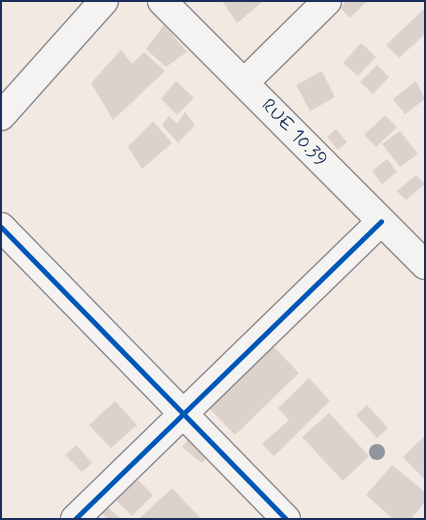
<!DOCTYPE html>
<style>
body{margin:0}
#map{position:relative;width:426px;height:520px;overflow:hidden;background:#f2e9e3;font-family:Mynerve,sans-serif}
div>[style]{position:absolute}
.building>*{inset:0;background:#ddd1cc}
.roads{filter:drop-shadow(1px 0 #88888e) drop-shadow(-1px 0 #88888e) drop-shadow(0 1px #88888e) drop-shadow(0 -1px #88888e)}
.minor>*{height:28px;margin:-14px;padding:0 14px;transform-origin:14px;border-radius:14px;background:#f5f3f1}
.cycleway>*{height:5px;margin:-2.5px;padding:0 2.5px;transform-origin:2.5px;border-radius:2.5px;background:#0057b8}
.trees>*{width:16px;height:16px;margin:-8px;border-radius:50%;background:#8f96a0}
span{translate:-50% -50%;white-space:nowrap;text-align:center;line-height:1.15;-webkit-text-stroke:4px #f6f6f2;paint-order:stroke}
.street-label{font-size:19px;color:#1b2f5e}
.frame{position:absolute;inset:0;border:2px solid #1b2f5e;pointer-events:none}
</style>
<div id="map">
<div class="building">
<i style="clip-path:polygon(222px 1px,259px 1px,261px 3px,237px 23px)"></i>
<i style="clip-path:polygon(346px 1px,367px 1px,350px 18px,340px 8px)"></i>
<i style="clip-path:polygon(425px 8px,425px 34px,399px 58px,386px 45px)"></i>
<i style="clip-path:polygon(164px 25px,187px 52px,166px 67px,146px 49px)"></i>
<i style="clip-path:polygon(361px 43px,376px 57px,358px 76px,343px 63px)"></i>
<i style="clip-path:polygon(121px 50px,132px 64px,144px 52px,165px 71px,113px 120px,91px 83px)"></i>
<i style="clip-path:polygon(377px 65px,389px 77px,373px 94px,360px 82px)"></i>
<i style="clip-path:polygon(322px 71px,335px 97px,310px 111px,296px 85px)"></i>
<i style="clip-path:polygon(176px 81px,194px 98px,177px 115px,161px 99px)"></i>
<i style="clip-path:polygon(416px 81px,425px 99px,405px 114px,393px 99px)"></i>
<i style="clip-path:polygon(185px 112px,195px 125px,178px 143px,162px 125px,169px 116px,177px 124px)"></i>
<i style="clip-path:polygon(385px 115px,397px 127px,376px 147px,364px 135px)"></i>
<i style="clip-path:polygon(153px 121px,172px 143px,142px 169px,128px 147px)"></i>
<i style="clip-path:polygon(336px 129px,347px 142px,338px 150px,327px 137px)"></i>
<i style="clip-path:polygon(400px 131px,418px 154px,400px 167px,382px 144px)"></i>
<i style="clip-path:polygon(387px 159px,397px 172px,382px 184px,372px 171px)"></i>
<i style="clip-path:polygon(416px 175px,425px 184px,406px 200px,397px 191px)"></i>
<i style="clip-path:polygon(267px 340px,299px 373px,235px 435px,203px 402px)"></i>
<i style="clip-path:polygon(309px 378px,330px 401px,274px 456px,262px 444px,289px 420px,278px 408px)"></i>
<i style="clip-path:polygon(115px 401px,137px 425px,111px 448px,89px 425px)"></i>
<i style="clip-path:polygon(367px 405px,388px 428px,377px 438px,356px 415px)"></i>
<i style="clip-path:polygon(329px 413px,369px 456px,343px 481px,302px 437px)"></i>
<i style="clip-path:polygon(193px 433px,213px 450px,202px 463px,182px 447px)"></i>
<i style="clip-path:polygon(425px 436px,425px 480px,403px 457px)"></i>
<i style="clip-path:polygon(76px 445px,92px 463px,82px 472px,65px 455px)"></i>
<i style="clip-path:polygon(392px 465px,425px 492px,425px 502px,411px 519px,393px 519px,366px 495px)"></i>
<i style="clip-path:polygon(132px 474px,153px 495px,132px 516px,111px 495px)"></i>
<i style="clip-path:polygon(172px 488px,201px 519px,139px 519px)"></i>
<i style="clip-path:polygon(104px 504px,121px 519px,108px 519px,99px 511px)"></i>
</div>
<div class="roads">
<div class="minor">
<i style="left:162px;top:1px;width:373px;rotate:45.1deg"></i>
<i style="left:245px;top:82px;width:115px;rotate:-44.6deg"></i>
<i style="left:1px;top:116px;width:154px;rotate:-48.2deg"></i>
<i style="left:1px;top:227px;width:408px;rotate:45.7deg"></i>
<i style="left:75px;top:519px;width:427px;rotate:-44.2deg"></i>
</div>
</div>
<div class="cycleway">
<i style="left:1px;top:227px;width:408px;rotate:45.7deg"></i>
<i style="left:75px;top:519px;width:427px;rotate:-44.2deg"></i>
</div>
<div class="trees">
<i style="left:377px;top:452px"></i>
</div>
<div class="street-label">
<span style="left:294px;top:133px;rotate:46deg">RUE 10.39</span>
</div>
<div class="frame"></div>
</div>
